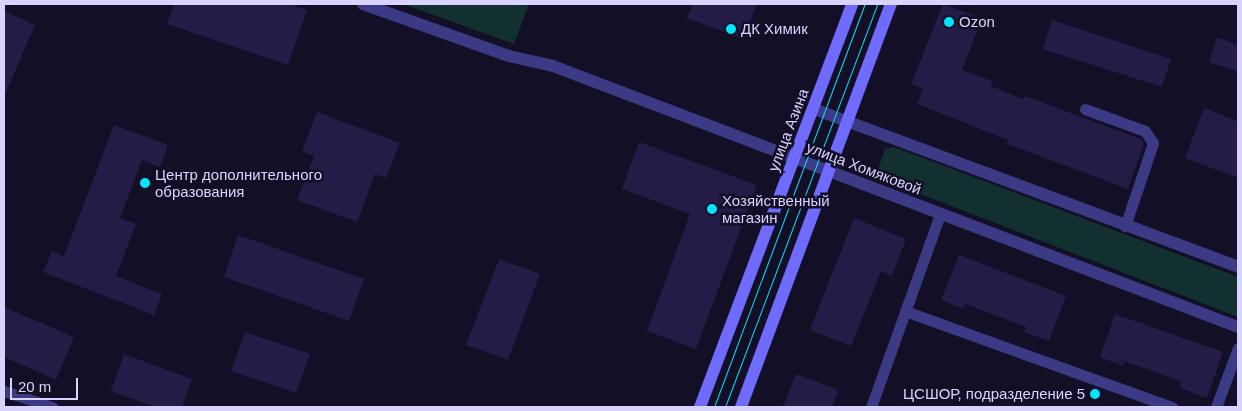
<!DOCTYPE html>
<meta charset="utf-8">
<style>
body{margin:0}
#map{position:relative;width:1242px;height:411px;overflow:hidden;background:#130f26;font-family:Helvetica,sans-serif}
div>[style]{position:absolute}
.green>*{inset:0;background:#12302f}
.building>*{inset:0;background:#241b47}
.lane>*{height:11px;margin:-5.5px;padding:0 5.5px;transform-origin:5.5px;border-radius:5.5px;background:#3d3a85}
.street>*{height:12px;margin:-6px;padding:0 6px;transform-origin:6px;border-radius:6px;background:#3d3a85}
.secondary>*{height:12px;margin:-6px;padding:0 6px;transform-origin:6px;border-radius:6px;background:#6f6bff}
.tram>*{height:1px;margin:-0.5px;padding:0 0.5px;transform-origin:0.5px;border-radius:0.5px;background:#00e5ff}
.dots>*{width:14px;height:14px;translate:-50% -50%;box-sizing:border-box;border:2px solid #130f26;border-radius:50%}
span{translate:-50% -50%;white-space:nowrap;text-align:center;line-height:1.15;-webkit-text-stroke:5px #130f26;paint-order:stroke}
.poi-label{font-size:15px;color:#d9d4ff}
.left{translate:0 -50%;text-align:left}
.right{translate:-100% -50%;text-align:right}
.street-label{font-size:15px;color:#d9d4ff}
.frame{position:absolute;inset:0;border:5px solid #d9d4ff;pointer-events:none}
.scale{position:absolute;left:10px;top:378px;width:68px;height:22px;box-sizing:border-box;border:2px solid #d9d4ff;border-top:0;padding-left:6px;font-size:15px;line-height:18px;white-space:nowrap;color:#d9d4ff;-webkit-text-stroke:4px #130f26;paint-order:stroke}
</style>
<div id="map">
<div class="green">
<i style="clip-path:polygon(403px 4px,529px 4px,514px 44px)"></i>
<i style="clip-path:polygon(894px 147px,1238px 277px,1238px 317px,884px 180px,877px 172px,885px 149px)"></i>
</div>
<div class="building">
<i style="clip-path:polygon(174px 4px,289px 4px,307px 10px,288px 65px,167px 24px)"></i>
<i style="clip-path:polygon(693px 4px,757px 4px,743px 39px,687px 18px)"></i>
<i style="clip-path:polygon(943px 4px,982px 18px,962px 70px,992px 81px,991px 86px,1023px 99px,1025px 96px,1141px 139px,1144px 144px,1128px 189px,1007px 144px,1008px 140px,917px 104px,923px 89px,911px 84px)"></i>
<i style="clip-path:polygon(4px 11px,35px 25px,4px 97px)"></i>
<i style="clip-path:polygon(1052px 20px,1171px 59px,1162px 87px,1043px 49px)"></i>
<i style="clip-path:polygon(1217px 37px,1238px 45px,1238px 72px,1209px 62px)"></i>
<i style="clip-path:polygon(1204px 108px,1238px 121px,1238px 178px,1185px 158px)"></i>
<i style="clip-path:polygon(317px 112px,400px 143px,386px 178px,375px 174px,357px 222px,297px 200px,314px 156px,302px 151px)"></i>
<i style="clip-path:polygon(114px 125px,168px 145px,160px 167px,142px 160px,120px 218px,136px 224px,116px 276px,162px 294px,154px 315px,43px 272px,52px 251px,64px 256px)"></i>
<i style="clip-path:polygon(639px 142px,757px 185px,696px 349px,647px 331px,690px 214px,622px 189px)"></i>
<i style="clip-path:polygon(854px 218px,906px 239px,892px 276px,881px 271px,851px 346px,810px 330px)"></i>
<i style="clip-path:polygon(238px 235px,364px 279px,349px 321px,224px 277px)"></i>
<i style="clip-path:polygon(959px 255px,1066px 296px,1049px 341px,1024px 332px,1026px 327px,966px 304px,963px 309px,941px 300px)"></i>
<i style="clip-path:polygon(499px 259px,540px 274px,508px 360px,466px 345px)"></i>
<i style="clip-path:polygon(4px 307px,74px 337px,56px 380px,4px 357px)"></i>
<i style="clip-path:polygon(1115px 314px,1223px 352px,1207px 398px,1180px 388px,1182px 382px,1124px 361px,1123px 366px,1100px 357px)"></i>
<i style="clip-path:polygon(245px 332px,310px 354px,296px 393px,231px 371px)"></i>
<i style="clip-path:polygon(124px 354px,192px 379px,182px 407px,155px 407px,111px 391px)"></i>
<i style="clip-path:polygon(796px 374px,839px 390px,832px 407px,783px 407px)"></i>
</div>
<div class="lane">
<i style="left:1085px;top:109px;width:64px;rotate:20.1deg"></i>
<i style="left:1145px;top:131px;width:14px;rotate:56deg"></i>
<i style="left:1153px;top:143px;width:88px;rotate:108.6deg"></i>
<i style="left:905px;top:311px;width:284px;rotate:19.8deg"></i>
<i style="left:4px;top:391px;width:51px;rotate:18.4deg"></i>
<i style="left:871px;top:407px;width:205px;rotate:-70.3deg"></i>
<i style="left:1216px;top:407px;width:63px;rotate:-69.6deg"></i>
</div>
<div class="street">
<i style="left:363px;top:4px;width:155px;rotate:19.6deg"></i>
<i style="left:509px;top:56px;width:45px;rotate:12.8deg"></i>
<i style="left:553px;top:66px;width:733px;rotate:20.86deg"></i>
<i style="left:814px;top:109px;width:452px;rotate:20.4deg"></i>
</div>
<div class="secondary">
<i style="left:700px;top:407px;width:431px;rotate:-69.3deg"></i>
<i style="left:741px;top:407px;width:430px;rotate:-69.6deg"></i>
</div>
<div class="tram">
<i style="left:714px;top:407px;width:430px;rotate:-69.5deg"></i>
<i style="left:725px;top:407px;width:431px;rotate:-69.3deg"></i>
</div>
<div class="dots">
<i style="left:949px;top:22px;background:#00e5ff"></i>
<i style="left:731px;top:29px;background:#00e5ff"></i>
<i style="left:145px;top:183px;background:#00e5ff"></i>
<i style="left:712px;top:209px;background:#00e5ff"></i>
<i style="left:1095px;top:394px;background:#00e5ff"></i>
</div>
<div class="poi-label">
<span class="left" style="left:959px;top:22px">Ozon</span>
<span class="left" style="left:741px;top:29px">ДК Химик</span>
<span class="left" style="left:155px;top:183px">Центр дополнительного<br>образования</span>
<span class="left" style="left:722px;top:209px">Хозяйственный<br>магазин</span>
<span class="right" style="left:1085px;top:394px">ЦСШОР, подразделение 5</span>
</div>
<div class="street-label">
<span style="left:788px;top:130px;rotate:-69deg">улица Азина</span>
<span style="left:864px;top:168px;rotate:21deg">улица Хомяковой</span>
</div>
<div class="frame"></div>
<div class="scale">20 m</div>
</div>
